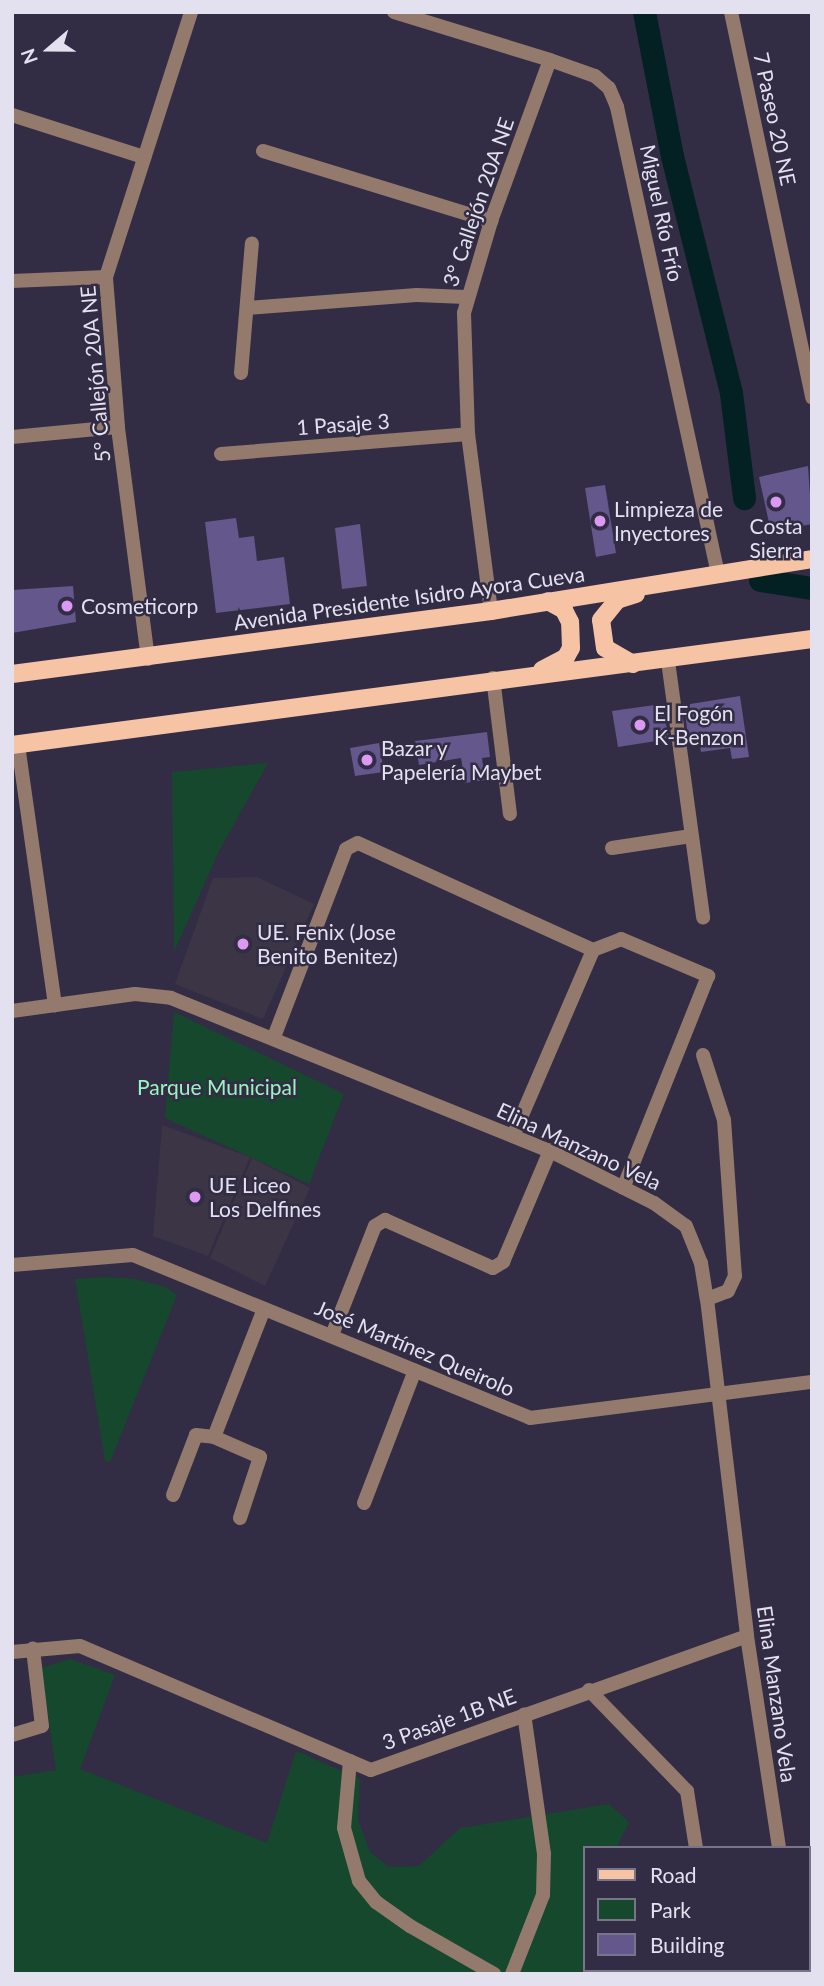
<!DOCTYPE html>
<meta charset="utf-8">
<style>
body{margin:0}
#map{position:relative;width:824px;height:1986px;overflow:hidden;background:#322d44;font-family:Lato,sans-serif}
div>[style]{position:absolute}
.education>*{inset:0;background:#3c3546}
.green>*{inset:0;background:#15482d}
.canal>*{height:23px;margin:-11.5px;padding:0 11.5px;transform-origin:11.5px;border-radius:11.5px;background:#032022}
.building>*{inset:0;background:#63578c}
.street>*{height:14px;margin:-7px;padding:0 7px;transform-origin:7px;border-radius:7px;background:#947a6c}
.primary>*{height:18px;margin:-9px;padding:0 9px;transform-origin:9px;border-radius:9px;background:#f7c3a5}
.dots>*{width:19px;height:19px;translate:-50% -50%;box-sizing:border-box;border:4px solid #322d44;border-radius:50%}
span{translate:-50% -50%;white-space:nowrap;text-align:center;line-height:1.15;-webkit-text-stroke:5px #322d44;paint-order:stroke}
.street-label{font-size:21px;color:#e3e1ef}
.poi-label{font-size:21px;color:#e3e1ef}
.left{translate:0 -50%;text-align:left}
.park-label{font-size:21px;color:#9af3bd}
.frame{position:absolute;inset:0;border:14px solid #e3e1ef;pointer-events:none}
.legend{position:absolute;left:583px;top:1846px;width:228px;height:126px;box-sizing:border-box;background:#322d44;border:2px solid #797588;margin:0;padding:9px 12px;list-style:none;font-size:21px;color:#e3e1ef}
.legend li{display:flex;align-items:center;gap:14px;height:35px}
.legend b{width:35px;border:2px solid #797588}
.north{position:absolute;left:14px;top:14px;width:70px;height:70px;-webkit-text-stroke:5px #322d44;paint-order:stroke;rotate:250deg;font-size:19px;font-weight:700;line-height:28px;text-align:center;color:#e3e1ef}
.north::after{content:'';display:block;margin:auto;width:24px;height:32px;background:#e3e1ef;clip-path:polygon(50% 0,100% 100%,50% 72%,0 100%)}
</style>
<div id="map">
<div class="education">
<i style="clip-path:polygon(257px 877px,314px 904px,263px 1019px,175px 984px,213px 878px)"></i>
<i style="clip-path:polygon(162px 1125px,250px 1157px,208px 1256px,153px 1236px)"></i>
<i style="clip-path:polygon(252px 1158px,310px 1188px,265px 1286px,210px 1258px)"></i>
</div>
<div class="green">
<i style="clip-path:polygon(268px 763px,219px 851px,174px 952px,172px 772px)"></i>
<i style="clip-path:polygon(174px 1012px,344px 1094px,309px 1184px,165px 1118px)"></i>
<i style="clip-path:polygon(106px 1277px,135px 1279px,166px 1287px,177px 1295px,110px 1462px,105px 1461px,75px 1279px)"></i>
<i style="clip-path:polygon(70px 1659px,115px 1675px,80px 1769px,267px 1843px,296px 1751px,360px 1779px,358px 1820px,370px 1852px,389px 1867px,419px 1866px,460px 1828px,609px 1804px,629px 1822px,616px 1848px,584px 1848px,584px 1970px,693px 1974px,12px 1974px,12px 1777px,56px 1770px,41px 1668px)"></i>
</div>
<div class="canal">
<i style="left:644px;top:12px;width:147px;rotate:79deg"></i>
<i style="left:672px;top:156px;width:244px;rotate:76deg"></i>
<i style="left:731px;top:393px;width:106px;rotate:82.9deg"></i>
<i style="left:760px;top:580px;width:53px;rotate:8.7deg"></i>
</div>
<div class="building">
<i style="clip-path:polygon(808px 466px,812px 524px,771px 532px,759px 477px)"></i>
<i style="clip-path:polygon(605px 485px,616px 553px,596px 557px,585px 488px)"></i>
<i style="clip-path:polygon(236px 518px,239px 538px,254px 536px,257px 561px,284px 557px,290px 604px,216px 613px,205px 522px)"></i>
<i style="clip-path:polygon(360px 524px,367px 586px,342px 589px,335px 528px)"></i>
<i style="clip-path:polygon(73px 586px,76px 622px,12px 633px,12px 590px)"></i>
<i style="clip-path:polygon(740px 696px,749px 757px,732px 759px,730px 748px,701px 752px,698px 735px,688px 736px,684px 705px)"></i>
<i style="clip-path:polygon(662px 704px,669px 739px,618px 747px,612px 711px)"></i>
<i style="clip-path:polygon(487px 732px,490px 757px,482px 758px,485px 780px,465px 783px,461px 758px,419px 765px,415px 741px)"></i>
<i style="clip-path:polygon(379px 743px,384px 772px,355px 776px,350px 748px)"></i>
</div>
<div class="street">
<i style="left:394px;top:12px;width:163px;rotate:17.1deg"></i>
<i style="left:550px;top:60px;width:48px;rotate:19.6deg"></i>
<i style="left:595px;top:76px;width:18px;rotate:41deg"></i>
<i style="left:609px;top:88px;width:21px;rotate:67deg"></i>
<i style="left:617px;top:107px;width:477px;rotate:77.8deg"></i>
<i style="left:731px;top:12px;width:394px;rotate:78.1deg"></i>
<i style="left:12px;top:115px;width:139px;rotate:17.7deg"></i>
<i style="left:263px;top:151px;width:239px;rotate:17.1deg"></i>
<i style="left:12px;top:281px;width:94px;rotate:-2.4deg"></i>
<i style="left:247px;top:308px;width:170px;rotate:-4.4deg"></i>
<i style="left:417px;top:295px;width:48px;rotate:2.4deg"></i>
<i style="left:241px;top:373px;width:130px;rotate:-85.2deg"></i>
<i style="left:12px;top:437px;width:106px;rotate:-5.4deg"></i>
<i style="left:221px;top:454px;width:248px;rotate:-4.6deg"></i>
<i style="left:491px;top:611px;width:178px;rotate:-97.4deg"></i>
<i style="left:468px;top:434px;width:121px;rotate:-91.9deg"></i>
<i style="left:464px;top:313px;width:96px;rotate:-73.6deg"></i>
<i style="left:491px;top:221px;width:171px;rotate:-69.9deg"></i>
<i style="left:148px;top:659px;width:234px;rotate:-97.4deg"></i>
<i style="left:118px;top:427px;width:150px;rotate:-94.6deg"></i>
<i style="left:106px;top:277px;width:278px;rotate:-72.2deg"></i>
<i style="left:668px;top:661px;width:259px;rotate:82.2deg"></i>
<i style="left:493px;top:678px;width:137px;rotate:82.9deg"></i>
<i style="left:18px;top:745px;width:263px;rotate:81.9deg"></i>
<i style="left:612px;top:848px;width:80px;rotate:-8.6deg"></i>
<i style="left:12px;top:1011px;width:124px;rotate:-7.9deg"></i>
<i style="left:135px;top:994px;width:36px;rotate:6deg"></i>
<i style="left:171px;top:998px;width:409px;rotate:22deg"></i>
<i style="left:550px;top:1151px;width:116px;rotate:26.6deg"></i>
<i style="left:654px;top:1203px;width:39px;rotate:36deg"></i>
<i style="left:686px;top:1226px;width:40px;rotate:68deg"></i>
<i style="left:701px;top:1263px;width:36px;rotate:81deg"></i>
<i style="left:707px;top:1299px;width:339px;rotate:83.2deg"></i>
<i style="left:747px;top:1636px;width:214px;rotate:81.4deg"></i>
<i style="left:274px;top:1037px;width:201px;rotate:-69deg"></i>
<i style="left:346px;top:849px;width:13px;rotate:-27deg"></i>
<i style="left:358px;top:843px;width:258px;rotate:24.5deg"></i>
<i style="left:593px;top:950px;width:30px;rotate:-21deg"></i>
<i style="left:621px;top:939px;width:95px;rotate:23deg"></i>
<i style="left:708px;top:976px;width:228px;rotate:111.8deg"></i>
<i style="left:703px;top:1055px;width:68px;rotate:72.1deg"></i>
<i style="left:724px;top:1120px;width:156px;rotate:86deg"></i>
<i style="left:735px;top:1276px;width:17px;rotate:115deg"></i>
<i style="left:728px;top:1291px;width:22px;rotate:159deg"></i>
<i style="left:513px;top:1136px;width:202px;rotate:-66.7deg"></i>
<i style="left:12px;top:1265px;width:121px;rotate:-4.7deg"></i>
<i style="left:133px;top:1255px;width:429px;rotate:22.3deg"></i>
<i style="left:530px;top:1418px;width:284px;rotate:-7.3deg"></i>
<i style="left:332px;top:1335px;width:117px;rotate:-68.5deg"></i>
<i style="left:375px;top:1226px;width:12px;rotate:-31deg"></i>
<i style="left:385px;top:1220px;width:118px;rotate:24deg"></i>
<i style="left:493px;top:1268px;width:12px;rotate:-31deg"></i>
<i style="left:503px;top:1262px;width:121px;rotate:-67.1deg"></i>
<i style="left:173px;top:1495px;width:64px;rotate:-69deg"></i>
<i style="left:196px;top:1435px;width:18px;rotate:6deg"></i>
<i style="left:364px;top:1503px;width:142px;rotate:-69deg"></i>
<i style="left:240px;top:1518px;width:64px;rotate:-71.8deg"></i>
<i style="left:260px;top:1457px;width:50px;rotate:-156.5deg"></i>
<i style="left:214px;top:1437px;width:137px;rotate:-68.7deg"></i>
<i style="left:12px;top:1652px;width:68px;rotate:-5deg"></i>
<i style="left:80px;top:1646px;width:316px;rotate:23.1deg"></i>
<i style="left:371px;top:1770px;width:399px;rotate:-19.6deg"></i>
<i style="left:589px;top:1690px;width:141px;rotate:45.9deg"></i>
<i style="left:687px;top:1791px;width:58px;rotate:81deg"></i>
<i style="left:12px;top:1735px;width:31px;rotate:-17deg"></i>
<i style="left:42px;top:1726px;width:78px;rotate:-96.7deg"></i>
<i style="left:350px;top:1761px;width:67px;rotate:95.1deg"></i>
<i style="left:344px;top:1828px;width:55px;rotate:74.2deg"></i>
<i style="left:359px;top:1881px;width:27px;rotate:51deg"></i>
<i style="left:376px;top:1902px;width:42px;rotate:35.2deg"></i>
<i style="left:410px;top:1926px;width:97px;rotate:29.7deg"></i>
<i style="left:797px;top:1970px;width:4px;rotate:76deg"></i>
<i style="left:512px;top:1974px;width:85px;rotate:-68.6deg"></i>
<i style="left:543px;top:1895px;width:41px;rotate:-88.6deg"></i>
<i style="left:544px;top:1854px;width:141px;rotate:-98.1deg"></i>
</div>
<div class="primary">
<i style="left:633px;top:664px;width:32px;rotate:-150deg"></i>
<i style="left:605px;top:648px;width:28px;rotate:-98deg"></i>
<i style="left:601px;top:620px;width:26px;rotate:-51deg"></i>
<i style="left:617px;top:600px;width:20px;rotate:-18deg"></i>
<i style="left:542px;top:670px;width:27px;rotate:-28deg"></i>
<i style="left:566px;top:657px;width:10px;rotate:-61deg"></i>
<i style="left:571px;top:648px;width:26px;rotate:-92deg"></i>
<i style="left:570px;top:622px;width:13px;rotate:-117deg"></i>
<i style="left:564px;top:610px;width:18px;rotate:-151deg"></i>
<i style="left:12px;top:674px;width:483px;rotate:-7.5deg"></i>
<i style="left:491px;top:611px;width:325px;rotate:-9.2deg"></i>
<i style="left:12px;top:745px;width:807px;rotate:-7.55deg"></i>
</div>
<div class="dots">
<i style="left:776px;top:502px;background:#dc99f4"></i>
<i style="left:600px;top:521px;background:#dc99f4"></i>
<i style="left:67px;top:606px;background:#dc99f4"></i>
<i style="left:640px;top:725px;background:#dc99f4"></i>
<i style="left:367px;top:760px;background:#dc99f4"></i>
<i style="left:243px;top:944px;background:#dc99f4"></i>
<i style="left:195px;top:1197px;background:#dc99f4"></i>
</div>
<div class="street-label">
<span style="left:775px;top:119px;rotate:78deg">7 Paseo 20 NE</span>
<span style="left:478px;top:202px;rotate:-71deg">3° Callejón 20A NE</span>
<span style="left:662px;top:213px;rotate:78deg">Miguel Río Frío</span>
<span style="left:95px;top:374px;rotate:-95deg">5° Callejón 20A NE</span>
<span style="left:343px;top:424px;rotate:-4deg">1 Pasaje 3</span>
<span style="left:409px;top:598px;rotate:-8deg">Avenida Presidente Isidro Ayora Cueva</span>
<span style="left:579px;top:1146px;rotate:25deg">Elina Manzano Vela</span>
<span style="left:415px;top:1348px;rotate:23deg">José Martínez Queirolo</span>
<span style="left:777px;top:1694px;rotate:82deg">Elina Manzano Vela</span>
<span style="left:449px;top:1719px;rotate:-20deg">3 Pasaje 1B NE</span>
</div>
<div class="poi-label">
<span class="left" style="left:614px;top:521px">Limpieza de<br>Inyectores</span>
<span style="left:776px;top:538px">Costa<br>Sierra</span>
<span class="left" style="left:81px;top:606px">Cosmeticorp</span>
<span class="left" style="left:654px;top:725px">El Fogón<br>K-Benzon</span>
<span class="left" style="left:381px;top:760px">Bazar y<br>Papelería Maybet</span>
<span class="left" style="left:257px;top:944px">UE. Fenix (Jose<br>Benito Benitez)</span>
<span class="left" style="left:209px;top:1197px">UE Liceo<br>Los Delfines</span>
</div>
<div class="park-label">
<span style="left:217px;top:1087px">Parque Municipal</span>
</div>
<div class="frame"></div>
<ul class="legend">
<li><b style="height:9px;background:#f7c3a5"></b>Road</li>
<li><b style="height:19px;background:#15482d"></b>Park</li>
<li><b style="height:19px;background:#63578c"></b>Building</li>
</ul>
<div class="north">N</div>
</div>
